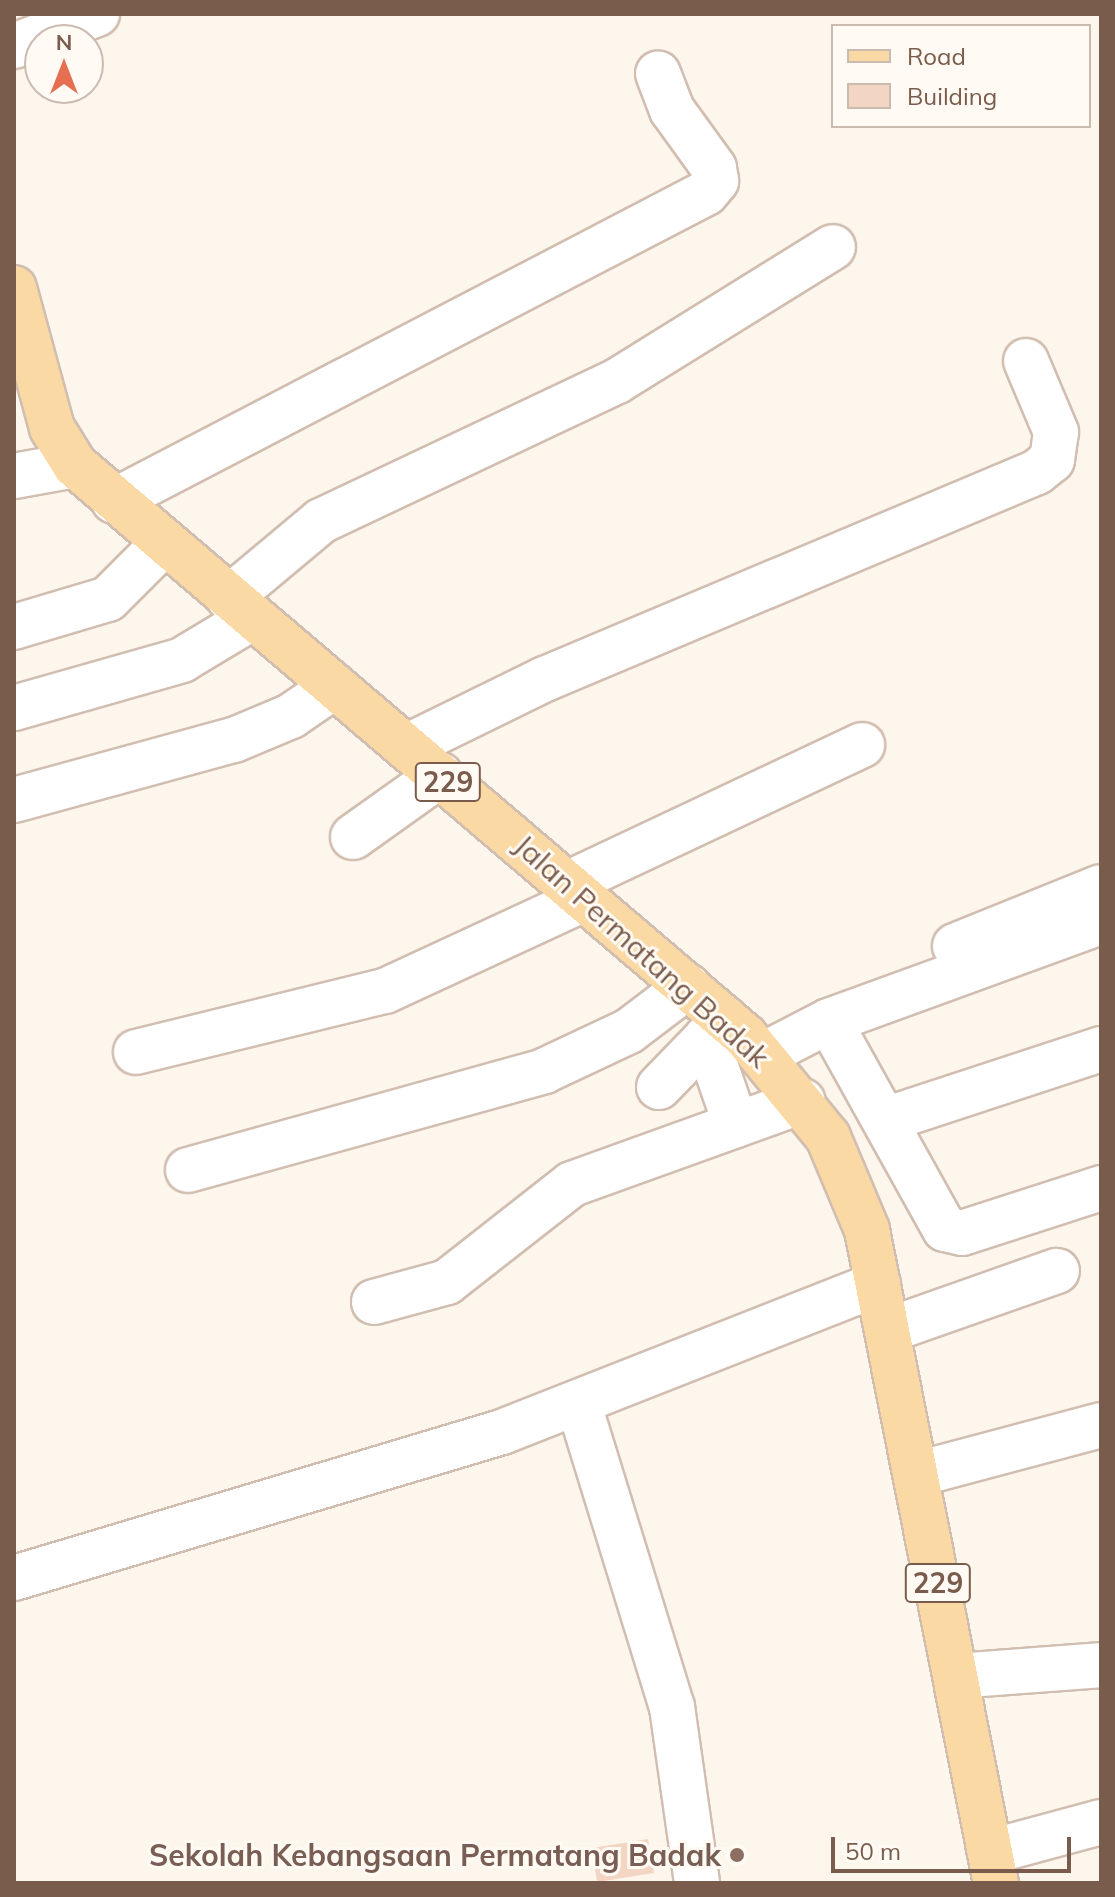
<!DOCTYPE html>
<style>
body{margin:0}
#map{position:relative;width:1115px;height:1897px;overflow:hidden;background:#fdf6ec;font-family:Mulish,sans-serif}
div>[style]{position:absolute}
.building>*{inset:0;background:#f3d5c3}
.roads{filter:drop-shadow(2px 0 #d1beb0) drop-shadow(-2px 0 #d1beb0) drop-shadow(0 2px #d1beb0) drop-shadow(0 -2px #d1beb0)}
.minor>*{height:44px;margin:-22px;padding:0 22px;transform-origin:22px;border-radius:22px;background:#fff}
.major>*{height:44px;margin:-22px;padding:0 22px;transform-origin:22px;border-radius:22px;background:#fbd9a5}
.dots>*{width:22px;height:22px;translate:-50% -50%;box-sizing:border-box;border:4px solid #fffaf3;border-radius:50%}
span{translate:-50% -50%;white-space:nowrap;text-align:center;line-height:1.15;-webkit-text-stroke:6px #fffaf3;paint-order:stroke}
.shield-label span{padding:2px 6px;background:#fffaf3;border:2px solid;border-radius:6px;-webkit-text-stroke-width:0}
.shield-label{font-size:28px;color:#7a5c4d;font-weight:700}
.street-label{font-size:30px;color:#7a5c4d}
.education-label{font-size:30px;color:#785e54;font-weight:700}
.right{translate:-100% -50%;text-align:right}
.frame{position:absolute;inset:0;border:16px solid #7a5c4d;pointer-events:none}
.legend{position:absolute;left:831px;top:24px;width:260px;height:104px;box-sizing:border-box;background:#fffaf3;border:2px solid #cabbb1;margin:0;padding:10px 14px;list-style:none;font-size:24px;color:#7a5c4d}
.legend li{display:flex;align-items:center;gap:16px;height:40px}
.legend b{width:40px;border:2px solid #cabbb1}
.north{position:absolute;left:24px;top:24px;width:80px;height:80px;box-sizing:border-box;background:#fffaf3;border:2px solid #cabbb1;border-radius:50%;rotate:0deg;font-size:22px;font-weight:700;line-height:32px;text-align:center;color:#7a5c4d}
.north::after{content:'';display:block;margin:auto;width:28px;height:36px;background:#e76f51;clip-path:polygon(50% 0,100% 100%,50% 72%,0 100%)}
.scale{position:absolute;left:831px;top:1837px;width:240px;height:36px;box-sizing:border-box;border:4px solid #7a5c4d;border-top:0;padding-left:10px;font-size:24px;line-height:28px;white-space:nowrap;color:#7a5c4d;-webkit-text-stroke:6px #fffaf3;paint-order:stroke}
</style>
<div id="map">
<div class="building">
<i style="clip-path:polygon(648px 1839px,654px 1873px,597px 1882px,592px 1848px)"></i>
</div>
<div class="roads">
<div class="minor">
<i style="left:14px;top:46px;width:89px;rotate:-21.1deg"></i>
<i style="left:14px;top:476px;width:62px;rotate:-10.2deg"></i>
<i style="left:114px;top:501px;width:667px;rotate:-27.49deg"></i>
<i style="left:706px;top:193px;width:16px;rotate:-50deg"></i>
<i style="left:716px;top:181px;width:13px;rotate:-99deg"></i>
<i style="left:714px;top:168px;width:72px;rotate:-125.9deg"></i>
<i style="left:672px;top:110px;width:39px;rotate:-111deg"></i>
<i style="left:229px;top:598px;width:120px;rotate:-39.9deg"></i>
<i style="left:321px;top:521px;width:327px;rotate:-25.3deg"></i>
<i style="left:617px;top:381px;width:254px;rotate:-31.8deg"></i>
<i style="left:14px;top:627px;width:98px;rotate:-16.6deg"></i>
<i style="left:108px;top:599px;width:78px;rotate:-45deg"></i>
<i style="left:14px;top:708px;width:175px;rotate:-15.9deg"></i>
<i style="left:182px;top:660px;width:82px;rotate:-31deg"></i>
<i style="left:406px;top:747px;width:155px;rotate:-26.1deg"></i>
<i style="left:545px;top:679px;width:534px;rotate:-22.82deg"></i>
<i style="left:1037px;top:472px;width:19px;rotate:-39deg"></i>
<i style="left:1052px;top:460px;width:28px;rotate:-82deg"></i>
<i style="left:1056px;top:432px;width:77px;rotate:-112.9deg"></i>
<i style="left:14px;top:800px;width:228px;rotate:-15.3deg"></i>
<i style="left:234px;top:740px;width:62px;rotate:-22.8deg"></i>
<i style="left:291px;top:716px;width:53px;rotate:-34.3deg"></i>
<i style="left:353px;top:837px;width:107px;rotate:-35.5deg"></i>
<i style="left:569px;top:883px;width:324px;rotate:-25.2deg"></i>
<i style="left:955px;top:946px;width:157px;rotate:-22deg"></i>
<i style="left:829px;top:1021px;width:238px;rotate:60.9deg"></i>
<i style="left:945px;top:1229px;width:17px;rotate:13deg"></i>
<i style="left:962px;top:1233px;width:146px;rotate:-17.9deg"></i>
<i style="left:706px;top:1038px;width:92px;rotate:71deg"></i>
<i style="left:136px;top:1052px;width:256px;rotate:-13.8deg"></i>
<i style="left:385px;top:991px;width:221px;rotate:-24.8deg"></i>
<i style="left:763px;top:1055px;width:74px;rotate:-27.3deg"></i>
<i style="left:829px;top:1021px;width:289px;rotate:-20deg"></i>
<i style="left:659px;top:1087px;width:95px;rotate:-45.9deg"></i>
<i style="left:885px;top:1120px;width:227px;rotate:-18.2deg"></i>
<i style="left:188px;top:1170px;width:370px;rotate:-15.5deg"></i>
<i style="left:544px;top:1071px;width:94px;rotate:-25.2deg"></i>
<i style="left:629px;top:1031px;width:74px;rotate:-37.3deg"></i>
<i style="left:374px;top:1302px;width:76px;rotate:-15.3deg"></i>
<i style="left:447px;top:1282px;width:159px;rotate:-38.1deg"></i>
<i style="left:572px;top:1184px;width:245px;rotate:-19.8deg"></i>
<i style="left:889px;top:1330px;width:178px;rotate:-19.4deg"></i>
<i style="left:579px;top:1405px;width:316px;rotate:72.9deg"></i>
<i style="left:672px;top:1707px;width:178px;rotate:81.9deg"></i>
<i style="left:917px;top:1474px;width:190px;rotate:-14.9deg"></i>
<i style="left:14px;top:1578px;width:509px;rotate:-16.66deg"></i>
<i style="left:502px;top:1432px;width:404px;rotate:-21.5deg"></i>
<i style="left:956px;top:1676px;width:145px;rotate:-4.3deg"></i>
<i style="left:990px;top:1852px;width:115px;rotate:-15.1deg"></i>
</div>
<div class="major">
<i style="left:14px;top:288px;width:145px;rotate:74.8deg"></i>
<i style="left:52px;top:428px;width:44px;rotate:58.1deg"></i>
<i style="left:75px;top:465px;width:880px;rotate:40.44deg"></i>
<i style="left:745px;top:1036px;width:131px;rotate:50.6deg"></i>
<i style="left:828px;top:1137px;width:101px;rotate:67.2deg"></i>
<i style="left:867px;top:1230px;width:666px;rotate:78.83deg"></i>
</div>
</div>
<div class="dots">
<i style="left:737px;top:1855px;background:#8d6e63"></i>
</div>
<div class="shield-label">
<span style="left:448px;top:782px">229</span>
<span style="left:938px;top:1583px">229</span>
</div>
<div class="street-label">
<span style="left:642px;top:951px;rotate:42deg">Jalan Permatang Badak</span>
</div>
<div class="education-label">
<span class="right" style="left:721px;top:1855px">Sekolah Kebangsaan Permatang Badak</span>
</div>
<div class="frame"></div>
<ul class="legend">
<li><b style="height:10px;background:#fbd9a5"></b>Road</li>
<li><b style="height:22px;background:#f3d5c3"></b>Building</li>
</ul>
<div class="north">N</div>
<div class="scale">50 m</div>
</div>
